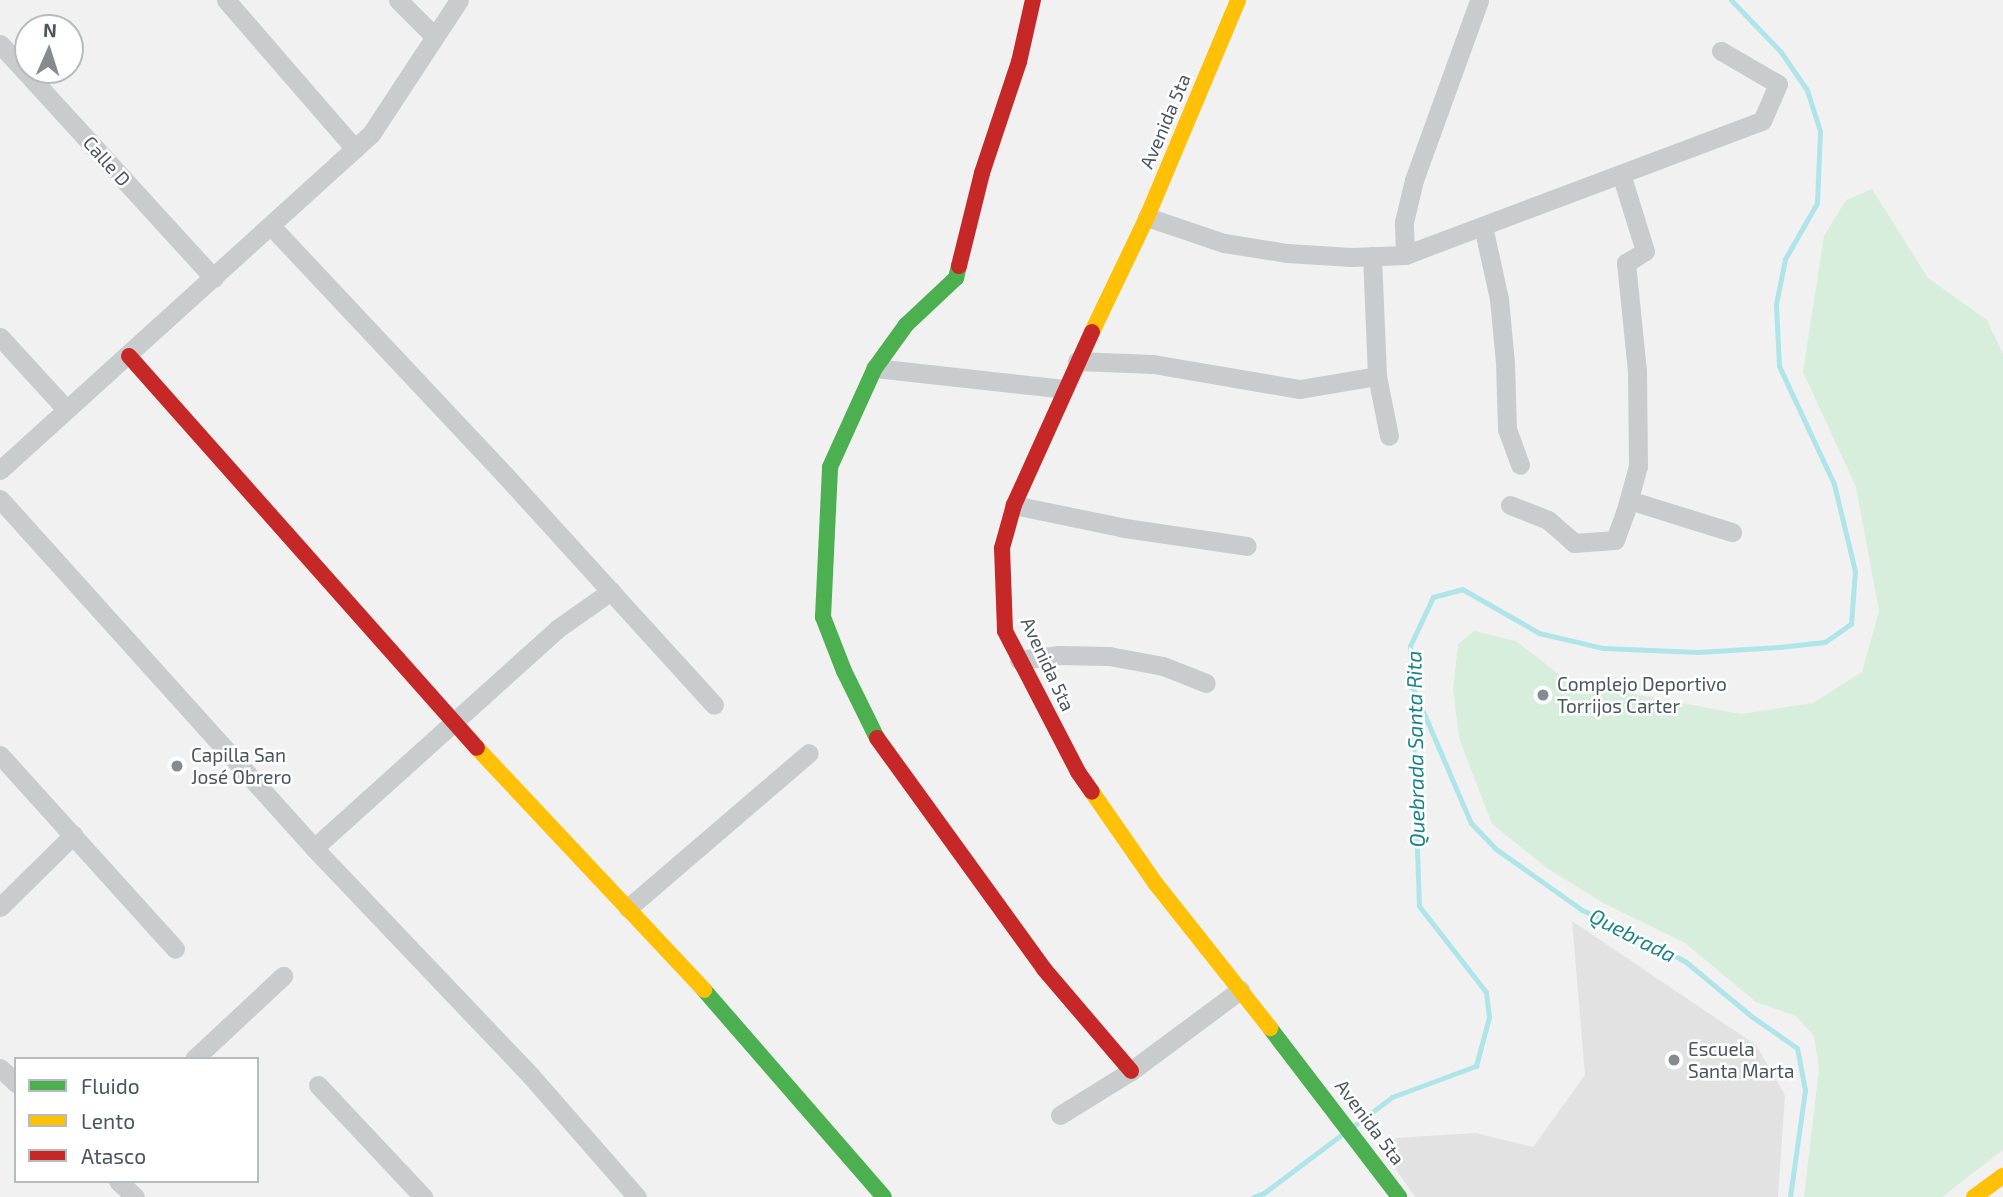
<!DOCTYPE html>
<meta charset="utf-8">
<style>
body{margin:0}
#map{position:relative;width:2003px;height:1197px;overflow:hidden;background:#f1f1f1;font-family:"Exo 2",sans-serif}
div>[style]{position:absolute}
.education>*{inset:0;background:#e3e2e3}
.green>*{inset:0;background:#d8eedd}
.stream>*{height:5px;margin:-2.5px;padding:0 2.5px;transform-origin:2.5px;border-radius:2.5px;background:#afe5e9}
.street>*{height:19px;margin:-9.5px;padding:0 9.5px;transform-origin:9.5px;border-radius:9.5px;background:#c9cccd}
.fast>*{height:16px;margin:-8px;padding:0 8px;transform-origin:8px;border-radius:8px;background:#4caf50}
.slow>*{height:16px;margin:-8px;padding:0 8px;transform-origin:8px;border-radius:8px;background:#ffc107}
.jam>*{height:16px;margin:-8px;padding:0 8px;transform-origin:8px;border-radius:8px;background:#c62828}
.dots>*{width:19px;height:19px;translate:-50% -50%;box-sizing:border-box;border:4px solid #fff;border-radius:50%}
span{translate:-50% -50%;white-space:nowrap;text-align:center;line-height:1.15;-webkit-text-stroke:5px #fff;paint-order:stroke}
.street-label{font-size:19px;color:#49565c}
.poi-label{font-size:19px;color:#49565c}
.left{translate:0 -50%;text-align:left}
.water-label{font-size:21px;color:#17838b;font-style:italic}
.legend{position:absolute;left:14px;top:1057px;width:245px;height:126px;box-sizing:border-box;background:#fff;border:2px solid #b6bbbe;margin:0;padding:9px 12px;list-style:none;font-size:21px;color:#49565c}
.legend li{display:flex;align-items:center;gap:14px;height:35px}
.legend b{width:35px;border:2px solid #b6bbbe}
.north{position:absolute;left:14px;top:14px;width:70px;height:70px;box-sizing:border-box;background:#fff;border:2px solid #b6bbbe;border-radius:50%;rotate:3deg;font-size:19px;font-weight:700;line-height:28px;text-align:center;color:#49565c}
.north::after{content:'';display:block;margin:auto;width:24px;height:32px;background:#848c90;clip-path:polygon(50% 0,100% 100%,50% 72%,0 100%)}
</style>
<div id="map">
<div class="education">
<i style="clip-path:polygon(1572px 921px,1756px 1045px,1785px 1095px,1778px 1197px,1415px 1197px,1386px 1155px,1395px 1138px,1476px 1133px,1533px 1147px,1585px 1075px)"></i>
</div>
<div class="green">
<i style="clip-path:polygon(1872px 189px,1928px 278px,1987px 320px,2003px 354px,2003px 1150px,1942px 1197px,1804px 1197px,1819px 1068px,1814px 1036px,1796px 1016px,1756px 1002px,1685px 943px,1603px 903px,1547px 868px,1492px 824px,1459px 738px,1453px 689px,1458px 644px,1474px 631px,1516px 641px,1569px 682px,1741px 714px,1813px 703px,1862px 672px,1879px 611px,1856px 487px,1803px 372px,1824px 236px,1846px 200px)"></i>
</div>
<div class="stream">
<i style="left:1413px;top:688px;width:147px;rotate:66.8deg"></i>
<i style="left:1471px;top:823px;width:36px;rotate:46deg"></i>
<i style="left:1496px;top:849px;width:105px;rotate:35.3deg"></i>
<i style="left:1582px;top:910px;width:64px;rotate:23.8deg"></i>
<i style="left:1641px;top:936px;width:52px;rotate:30deg"></i>
<i style="left:1686px;top:962px;width:85px;rotate:39.7deg"></i>
<i style="left:1751px;top:1016px;width:56px;rotate:34.8deg"></i>
<i style="left:1797px;top:1048px;width:43px;rotate:79.2deg"></i>
<i style="left:1805px;top:1090px;width:108px;rotate:98deg"></i>
<i style="left:1355px;top:1125px;width:46px;rotate:-37.1deg"></i>
<i style="left:1392px;top:1097px;width:90px;rotate:-20.3deg"></i>
<i style="left:1476px;top:1066px;width:51px;rotate:-75.1deg"></i>
<i style="left:1489px;top:1017px;width:25px;rotate:-97deg"></i>
<i style="left:1486px;top:992px;width:109px;rotate:-127.9deg"></i>
<i style="left:1419px;top:906px;width:260px;rotate:-92deg"></i>
<i style="left:1410px;top:646px;width:54px;rotate:-64.9deg"></i>
<i style="left:1433px;top:597px;width:30px;rotate:-15deg"></i>
<i style="left:1462px;top:589px;width:89px;rotate:29.7deg"></i>
<i style="left:1539px;top:633px;width:66px;rotate:13.2deg"></i>
<i style="left:1603px;top:648px;width:95px;rotate:2.4deg"></i>
<i style="left:1698px;top:652px;width:81px;rotate:-3.5deg"></i>
<i style="left:1779px;top:647px;width:46px;rotate:-6.2deg"></i>
<i style="left:1825px;top:642px;width:32px;rotate:-35deg"></i>
<i style="left:1851px;top:624px;width:53px;rotate:-85.7deg"></i>
<i style="left:1855px;top:571px;width:89px;rotate:-103.6deg"></i>
<i style="left:1834px;top:484px;width:130px;rotate:-115deg"></i>
<i style="left:1779px;top:366px;width:62px;rotate:-92.8deg"></i>
<i style="left:1776px;top:304px;width:46px;rotate:-78.7deg"></i>
<i style="left:1785px;top:259px;width:64px;rotate:-60.3deg"></i>
<i style="left:1817px;top:203px;width:72px;rotate:-87.6deg"></i>
<i style="left:1820px;top:131px;width:43px;rotate:-107.6deg"></i>
<i style="left:1807px;top:90px;width:46px;rotate:-124.4deg"></i>
<i style="left:1781px;top:52px;width:72px;rotate:-133.9deg"></i>
<i style="left:1253px;top:1197px;width:12px;rotate:-20deg"></i>
<i style="left:1264px;top:1193px;width:96px;rotate:-37deg"></i>
</div>
<div class="street">
<i style="left:226px;top:0;width:197px;rotate:49.1deg"></i>
<i style="left:398px;top:0;width:52px;rotate:45deg"></i>
<i style="left:0;top:44px;width:317px;rotate:47.6deg"></i>
<i style="left:1147px;top:217px;width:81px;rotate:18.7deg"></i>
<i style="left:1224px;top:243px;width:64px;rotate:9deg"></i>
<i style="left:1287px;top:253px;width:64px;rotate:3.6deg"></i>
<i style="left:1351px;top:257px;width:54px;rotate:-2.1deg"></i>
<i style="left:1405px;top:255px;width:381px;rotate:-20.6deg"></i>
<i style="left:1762px;top:121px;width:40px;rotate:-66.6deg"></i>
<i style="left:1778px;top:84px;width:66px;rotate:-149.9deg"></i>
<i style="left:271px;top:226px;width:340px;rotate:46.8deg"></i>
<i style="left:504px;top:474px;width:312px;rotate:47.7deg"></i>
<i style="left:1483px;top:226px;width:75px;rotate:77.6deg"></i>
<i style="left:1499px;top:299px;width:63px;rotate:84.6deg"></i>
<i style="left:1505px;top:362px;width:67px;rotate:88.3deg"></i>
<i style="left:1507px;top:429px;width:38px;rotate:70deg"></i>
<i style="left:1405px;top:255px;width:33px;rotate:-92deg"></i>
<i style="left:1404px;top:222px;width:43px;rotate:-76.6deg"></i>
<i style="left:1414px;top:180px;width:191px;rotate:-70.1deg"></i>
<i style="left:1372px;top:256px;width:120px;rotate:87.6deg"></i>
<i style="left:1377px;top:376px;width:61px;rotate:78.7deg"></i>
<i style="left:0;top:337px;width:98px;rotate:47.5deg"></i>
<i style="left:1077px;top:361px;width:76px;rotate:2.3deg"></i>
<i style="left:1153px;top:364px;width:149px;rotate:9.7deg"></i>
<i style="left:1300px;top:389px;width:78px;rotate:-9.6deg"></i>
<i style="left:875px;top:368px;width:190px;rotate:6.3deg"></i>
<i style="left:0;top:470px;width:501px;rotate:-42.17deg"></i>
<i style="left:371px;top:134px;width:160px;rotate:-56.7deg"></i>
<i style="left:0;top:499px;width:469px;rotate:48deg"></i>
<i style="left:314px;top:848px;width:315px;rotate:46.4deg"></i>
<i style="left:531px;top:1076px;width:161px;rotate:48.8deg"></i>
<i style="left:1629px;top:500px;width:108px;rotate:17.3deg"></i>
<i style="left:1014px;top:505px;width:113px;rotate:11.7deg"></i>
<i style="left:1125px;top:528px;width:123px;rotate:8.4deg"></i>
<i style="left:1510px;top:505px;width:41px;rotate:21.5deg"></i>
<i style="left:1548px;top:520px;width:35px;rotate:41deg"></i>
<i style="left:1574px;top:543px;width:41px;rotate:-4.2deg"></i>
<i style="left:1615px;top:540px;width:29px;rotate:-70deg"></i>
<i style="left:1625px;top:513px;width:49px;rotate:-74.5deg"></i>
<i style="left:1638px;top:466px;width:95px;rotate:-90.6deg"></i>
<i style="left:1637px;top:371px;width:109px;rotate:-95.8deg"></i>
<i style="left:1626px;top:263px;width:22px;rotate:-32deg"></i>
<i style="left:1645px;top:251px;width:81px;rotate:-107.3deg"></i>
<i style="left:1019px;top:660px;width:39px;rotate:-7deg"></i>
<i style="left:1058px;top:655px;width:51px;rotate:1.1deg"></i>
<i style="left:1109px;top:656px;width:55px;rotate:10.5deg"></i>
<i style="left:1163px;top:666px;width:46px;rotate:21.6deg"></i>
<i style="left:0;top:755px;width:261px;rotate:47.9deg"></i>
<i style="left:314px;top:848px;width:327px;rotate:-42deg"></i>
<i style="left:557px;top:629px;width:66px;rotate:-35.1deg"></i>
<i style="left:0;top:907px;width:103px;rotate:-44.6deg"></i>
<i style="left:628px;top:908px;width:238px;rotate:-40.6deg"></i>
<i style="left:194px;top:1059px;width:122px;rotate:-43deg"></i>
<i style="left:0;top:1068px;width:22px;rotate:43deg"></i>
<i style="left:318px;top:1085px;width:154px;rotate:46.8deg"></i>
<i style="left:1060px;top:1115px;width:84px;rotate:-31.8deg"></i>
<i style="left:1131px;top:1071px;width:136px;rotate:-36.6deg"></i>
<i style="left:118px;top:1181px;width:23px;rotate:43deg"></i>
</div>
<div class="fast">
<i style="left:877px;top:738px;width:75px;rotate:-116.2deg"></i>
<i style="left:844px;top:671px;width:58px;rotate:-111.3deg"></i>
<i style="left:823px;top:617px;width:150px;rotate:-87.3deg"></i>
<i style="left:830px;top:467px;width:109px;rotate:-65.6deg"></i>
<i style="left:875px;top:368px;width:53px;rotate:-54.2deg"></i>
<i style="left:906px;top:325px;width:69px;rotate:-43.2deg"></i>
<i style="left:956px;top:278px;width:12px;rotate:-76deg"></i>
<i style="left:704px;top:990px;width:274px;rotate:49deg"></i>
<i style="left:1270px;top:1028px;width:213px;rotate:52.6deg"></i>
</div>
<div class="slow">
<i style="left:1092px;top:332px;width:127px;rotate:-64.4deg"></i>
<i style="left:1147px;top:217px;width:235px;rotate:-67.2deg"></i>
<i style="left:477px;top:748px;width:332px;rotate:46.8deg"></i>
<i style="left:1092px;top:792px;width:112px;rotate:55.2deg"></i>
<i style="left:1156px;top:884px;width:184px;rotate:51.6deg"></i>
<i style="left:1974px;top:1197px;width:36px;rotate:-36deg"></i>
</div>
<div class="jam">
<i style="left:959px;top:266px;width:96px;rotate:-76.1deg"></i>
<i style="left:982px;top:173px;width:117px;rotate:-71.6deg"></i>
<i style="left:1019px;top:62px;width:64px;rotate:-77.3deg"></i>
<i style="left:1092px;top:332px;width:190px;rotate:114.3deg"></i>
<i style="left:1014px;top:505px;width:45px;rotate:105.6deg"></i>
<i style="left:1002px;top:548px;width:83px;rotate:87.9deg"></i>
<i style="left:1005px;top:631px;width:159px;rotate:62.6deg"></i>
<i style="left:1078px;top:772px;width:24px;rotate:55deg"></i>
<i style="left:129px;top:356px;width:524px;rotate:48.4deg"></i>
<i style="left:877px;top:738px;width:285px;rotate:54.1deg"></i>
<i style="left:1044px;top:969px;width:134px;rotate:49.5deg"></i>
</div>
<div class="dots">
<i style="left:1543px;top:695px;background:#848c90"></i>
<i style="left:177px;top:766px;background:#848c90"></i>
<i style="left:1674px;top:1060px;background:#848c90"></i>
</div>
<div class="street-label">
<span style="left:1165px;top:121px;rotate:-67deg">Avenida 5ta</span>
<span style="left:107px;top:161px;rotate:48deg">Calle D</span>
<span style="left:1048px;top:664px;rotate:65deg">Avenida 5ta</span>
<span style="left:1370px;top:1122px;rotate:53deg">Avenida 5ta</span>
</div>
<div class="poi-label">
<span class="left" style="left:1557px;top:695px">Complejo Deportivo<br>Torrijos Carter</span>
<span class="left" style="left:191px;top:766px">Capilla San<br>José Obrero</span>
<span class="left" style="left:1688px;top:1060px">Escuela<br>Santa Marta</span>
</div>
<div class="water-label">
<span style="left:1415px;top:749px;rotate:-91deg">Quebrada Santa Rita</span>
<span style="left:1633px;top:935px;rotate:27deg">Quebrada</span>
</div>
<ul class="legend">
<li><b style="height:9px;background:#4caf50"></b>Fluido</li>
<li><b style="height:9px;background:#ffc107"></b>Lento</li>
<li><b style="height:9px;background:#c62828"></b>Atasco</li>
</ul>
<div class="north">N</div>
</div>
